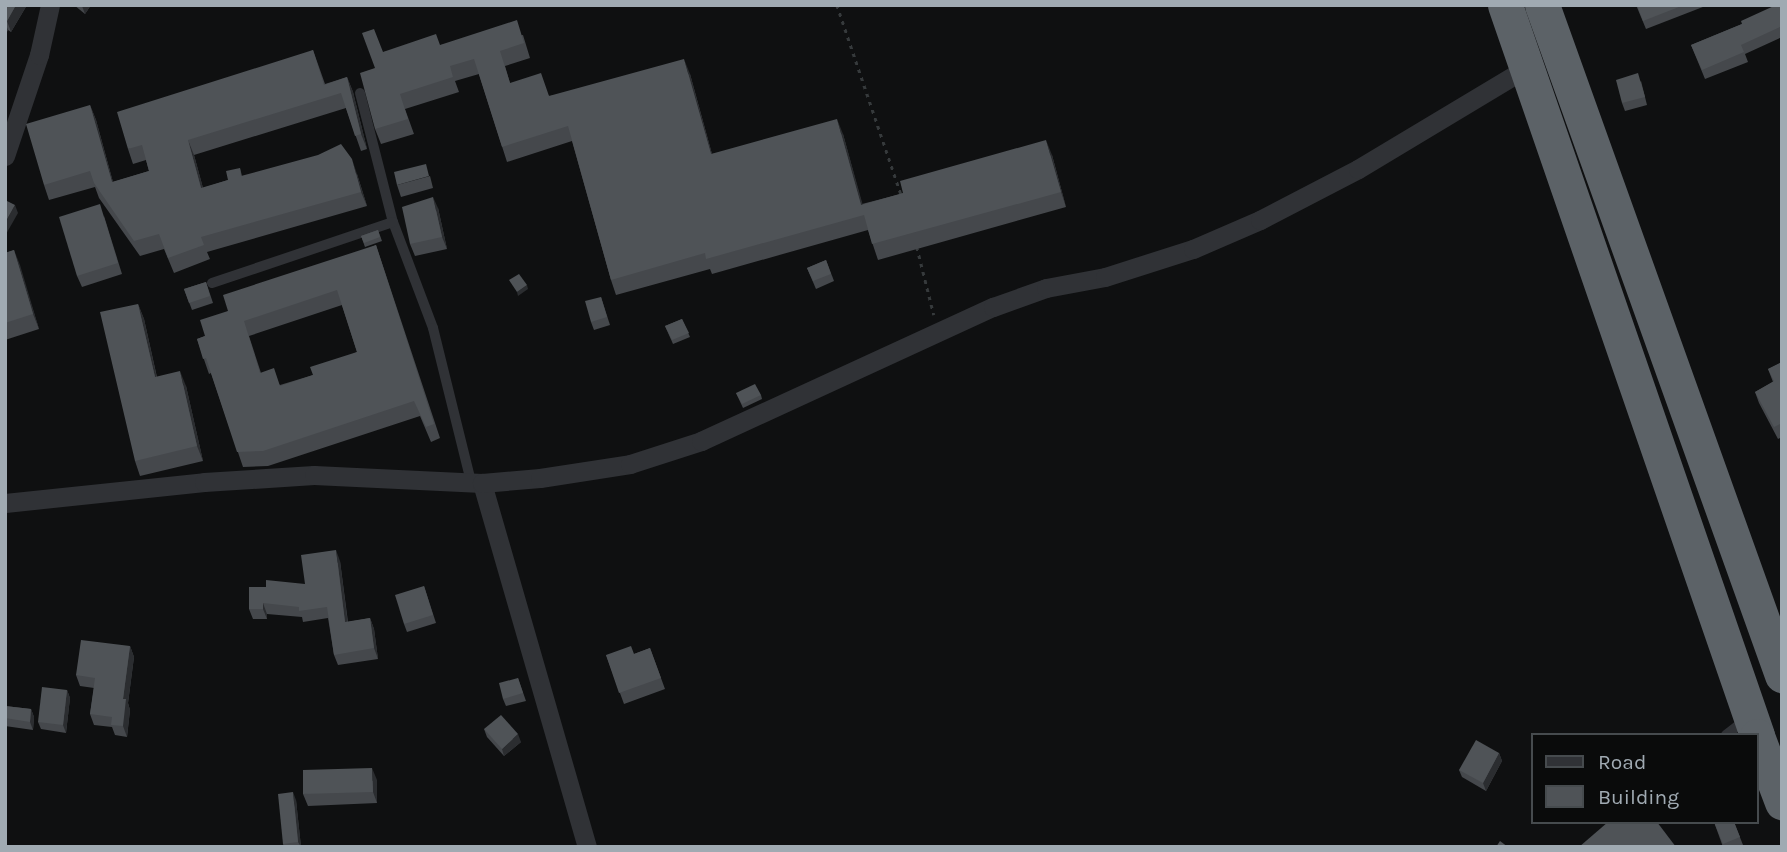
<!DOCTYPE html>
<style>
body{margin:0}
#map{position:relative;width:1787px;height:852px;overflow:hidden;background:#0f1011;font-family:Karla,sans-serif}
div>[style]{position:absolute}
.path>*{height:2.5px;margin-top:-1.25px;transform-origin:0;background:repeating-linear-gradient(90deg,#363a3c 0 3.5px,transparent 0 8.5px)}
.lane>*{height:10px;margin:-5px;padding:0 5px;transform-origin:5px;border-radius:5px;background:#303236}
.street>*{height:19px;margin:-9.5px;padding:0 9.5px;transform-origin:9.5px;border-radius:9.5px;background:#303236}
.highway>*{height:35px;margin:-17.5px;padding:0 17.5px;transform-origin:17.5px;border-radius:17.5px;background:#5c6267}
.wall>*{inset:0;background:#45484c}
.shaded-wall>*{inset:0;background:#2b2d30}
.building>*{inset:0;background:#4f5357}
span{translate:-50% -50%;white-space:nowrap;text-align:center;line-height:1.15;-webkit-text-stroke:5px #0a0b0b;paint-order:stroke}
.frame{position:absolute;inset:0;border:7px solid #a0aab2;pointer-events:none}
.legend{position:absolute;left:1531px;top:733px;width:228px;height:91px;box-sizing:border-box;background:#0a0b0b;border:2px solid #464b4e;margin:0;padding:9px 12px;list-style:none;font-size:21px;color:#a0aab2}
.legend li{display:flex;align-items:center;gap:14px;height:35px}
.legend b{width:35px;border:2px solid #464b4e}
</style>
<div id="map">
<div class="path">
<i style="left:837px;top:5px;width:203px;rotate:71.3deg"></i>
<i style="left:917px;top:247px;width:70px;rotate:76deg"></i>
</div>
<div class="lane">
<i style="left:360px;top:93px;width:133px;rotate:75.7deg"></i>
<i style="left:393px;top:222px;width:113px;rotate:69.3deg"></i>
<i style="left:433px;top:328px;width:159px;rotate:76.1deg"></i>
<i style="left:212px;top:283px;width:191px;rotate:-18.6deg"></i>
<i style="left:1726px;top:735px;width:23px;rotate:-38deg"></i>
</div>
<div class="street">
<i style="left:5px;top:156px;width:107px;rotate:-71.4deg"></i>
<i style="left:39px;top:55px;width:51px;rotate:-77.6deg"></i>
<i style="left:5px;top:503px;width:200px;rotate:-6deg"></i>
<i style="left:204px;top:482px;width:110px;rotate:-3.6deg"></i>
<i style="left:314px;top:475px;width:168px;rotate:2.7deg"></i>
<i style="left:587px;top:847px;width:379px;rotate:-106.1deg"></i>
<i style="left:482px;top:483px;width:58px;rotate:-4.9deg"></i>
<i style="left:540px;top:478px;width:91px;rotate:-8.8deg"></i>
<i style="left:630px;top:464px;width:75px;rotate:-17.9deg"></i>
<i style="left:701px;top:441px;width:321px;rotate:-24.7deg"></i>
<i style="left:993px;top:307px;width:56px;rotate:-19.7deg"></i>
<i style="left:1046px;top:288px;width:60px;rotate:-10.6deg"></i>
<i style="left:1105px;top:277px;width:92px;rotate:-17.7deg"></i>
<i style="left:1193px;top:249px;width:73px;rotate:-23.4deg"></i>
<i style="left:1260px;top:220px;width:110px;rotate:-27.5deg"></i>
<i style="left:1358px;top:169px;width:198px;rotate:-31deg"></i>
</div>
<div class="highway">
<i style="left:1505px;top:5px;width:772px;rotate:70.96deg"></i>
<i style="left:1542px;top:5px;width:712px;rotate:70.29deg"></i>
<i style="left:1757px;top:736px;width:71px;rotate:69.3deg"></i>
</div>
<div class="wall">
<i style="clip-path:polygon(5px 5px,27px 5px,11px 32px,8px 30px,5px 35px)"></i>
<i style="clip-path:polygon(74px 5px,91px 5px,85px 14px)"></i>
<i style="clip-path:polygon(1636px 5px,1708px 5px,1646px 29px)"></i>
<i style="clip-path:polygon(1782px 5px,1782px 37px,1745px 54px,1748px 62px,1705px 79px,1691px 45px,1742px 24px)"></i>
<i style="clip-path:polygon(523px 35px,530px 58px,505px 66px,510px 83px,550px 96px,690px 74px,712px 154px,843px 134px,862px 204px,1052px 155px,1066px 207px,878px 260px,868px 230px,712px 274px,710px 269px,616px 295px,611px 280px,572px 141px,507px 162px,479px 74px,455px 81px,459px 92px,405px 109px,414px 134px,381px 144px,375px 129px,383px 52px)"></i>
<i style="clip-path:polygon(313px 50px,325px 84px,347px 77px,353px 92px,367px 149px,361px 151px,346px 108px,194px 155px,203px 188px,228px 180px,240px 168px,242px 176px,357px 174px,367px 206px,207px 252px,210px 259px,174px 273px,164px 249px,140px 256px,99px 198px,95px 187px,49px 200px,44px 185px,90px 105px,96px 120px,113px 182px,149px 171px,146px 160px,133px 164px,128px 149px)"></i>
<i style="clip-path:polygon(1641px 81px,1647px 105px,1625px 111px,1622px 103px)"></i>
<i style="clip-path:polygon(430px 176px,433px 188px,401px 197px,397px 185px)"></i>
<i style="clip-path:polygon(438px 208px,447px 249px,415px 256px,410px 244px)"></i>
<i style="clip-path:polygon(104px 216px,122px 274px,82px 287px,77px 276px)"></i>
<i style="clip-path:polygon(378px 230px,382px 241px,365px 247px,361px 236px)"></i>
<i style="clip-path:polygon(evenodd,376px 245px,440px 438px,431px 442px,420px 416px,268px 466px,243px 467px,211px 373px,209px 374px,197px 339px,205px 336px,228px 311px,376px 245px,342px 305px,357px 352px,313px 375px,280px 385px,261px 373px,249px 336px,342px 305px)"></i>
<i style="clip-path:polygon(14px 250px,39px 329px,5px 340px,5px 253px)"></i>
<i style="clip-path:polygon(826px 260px,834px 281px,816px 289px,807px 268px)"></i>
<i style="clip-path:polygon(206px 282px,213px 303px,192px 310px,184px 289px)"></i>
<i style="clip-path:polygon(601px 297px,610px 325px,594px 330px,591px 322px)"></i>
<i style="clip-path:polygon(138px 304px,144px 319px,157px 377px,186px 386px,203px 461px,140px 476px,135px 461px)"></i>
<i style="clip-path:polygon(682px 319px,690px 337px,673px 344px,665px 326px)"></i>
<i style="clip-path:polygon(1782px 362px,1782px 437px,1778px 439px,1759px 403px,1755px 392px,1773px 382px,1768px 369px)"></i>
<i style="clip-path:polygon(736px 393px,761px 395px,762px 399px,743px 408px)"></i>
<i style="clip-path:polygon(340px 561px,348px 622px,370px 618px,374px 629px,378px 659px,338px 665px,334px 655px,328px 618px,303px 622px,302px 617px,267px 614px,267px 619px,253px 619px,249px 609px,266px 587px,305px 584px)"></i>
<i style="clip-path:polygon(424px 586px,436px 623px,407px 632px,404px 624px)"></i>
<i style="clip-path:polygon(130px 646px,134px 657px,128px 703px,130px 710px,127px 737px,115px 735px,112px 727px,94px 725px,90px 714px,94px 688px,80px 686px,76px 675px)"></i>
<i style="clip-path:polygon(650px 648px,665px 689px,624px 704px,606px 655px,634px 654px)"></i>
<i style="clip-path:polygon(518px 678px,526px 701px,506px 706px,503px 699px)"></i>
<i style="clip-path:polygon(67px 690px,70px 698px,66px 733px,41px 729px,38px 722px)"></i>
<i style="clip-path:polygon(5px 706px,31px 709px,34px 717px,33px 730px,5px 726px)"></i>
<i style="clip-path:polygon(484px 729px,521px 742px,504px 756px,487px 737px)"></i>
<i style="clip-path:polygon(1499px 753px,1502px 761px,1486px 791px,1462px 777px,1459px 770px)"></i>
<i style="clip-path:polygon(377px 780px,377px 803px,308px 806px,303px 794px)"></i>
<i style="clip-path:polygon(296px 800px,301px 847px,284px 847px,283px 844px)"></i>
<i style="clip-path:polygon(1714px 822px,1734px 822px,1743px 845px,1739px 847px,1723px 847px)"></i>
</div>
<div class="shaded-wall">
<i style="clip-path:polygon(16px 5px,27px 5px,11px 32px,7px 21px)"></i>
<i style="clip-path:polygon(83px 5px,91px 5px,85px 14px,82px 6px)"></i>
<i style="clip-path:polygon(5px 22px,8px 30px,5px 35px)"></i>
<i style="clip-path:polygon(684px 59px,690px 74px,716px 169px,711px 154px)"></i>
<i style="clip-path:polygon(347px 77px,353px 92px,367px 149px,361px 134px)"></i>
<i style="clip-path:polygon(90px 105px,96px 120px,117px 197px,112px 182px)"></i>
<i style="clip-path:polygon(837px 119px,843px 134px,867px 220px,861px 205px)"></i>
<i style="clip-path:polygon(188px 140px,194px 155px,207px 203px,201px 188px)"></i>
<i style="clip-path:polygon(1046px 140px,1052px 155px,1066px 207px,1061px 192px)"></i>
<i style="clip-path:polygon(352px 159px,357px 174px,367px 206px,361px 192px)"></i>
<i style="clip-path:polygon(433px 197px,438px 208px,447px 249px,442px 237px)"></i>
<i style="clip-path:polygon(15px 205px,18px 213px,5px 236px,5px 223px)"></i>
<i style="clip-path:polygon(14px 250px,20px 265px,39px 329px,33px 314px)"></i>
<i style="clip-path:polygon(527px 285px,528px 289px,518px 296px,517px 292px)"></i>
<i style="clip-path:polygon(138px 304px,144px 319px,160px 392px,155px 377px)"></i>
<i style="clip-path:polygon(180px 371px,186px 386px,203px 461px,197px 446px)"></i>
<i style="clip-path:polygon(336px 550px,340px 561px,349px 633px,345px 622px)"></i>
<i style="clip-path:polygon(263px 603px,267px 614px,267px 619px,263px 609px)"></i>
<i style="clip-path:polygon(370px 618px,374px 629px,378px 659px,374px 648px)"></i>
<i style="clip-path:polygon(130px 646px,134px 657px,128px 703px,130px 710px,127px 737px,123px 726px,123px 699px)"></i>
<i style="clip-path:polygon(67px 690px,70px 698px,66px 733px,63px 725px)"></i>
<i style="clip-path:polygon(31px 709px,34px 717px,33px 730px,30px 722px)"></i>
<i style="clip-path:polygon(518px 734px,521px 742px,504px 756px,502px 749px)"></i>
<i style="clip-path:polygon(1499px 753px,1502px 761px,1486px 791px,1483px 783px)"></i>
<i style="clip-path:polygon(372px 768px,377px 780px,377px 803px,373px 792px)"></i>
<i style="clip-path:polygon(293px 792px,296px 800px,301px 847px,298px 842px)"></i>
</div>
<div class="building">
<i style="clip-path:polygon(5px 5px,16px 5px,7px 21px,5px 20px)"></i>
<i style="clip-path:polygon(1637px 5px,1684px 5px,1643px 21px)"></i>
<i style="clip-path:polygon(1776px 5px,1782px 5px,1782px 26px,1741px 45px,1744px 52px,1702px 70px,1691px 45px,1742px 24px,1741px 21px)"></i>
<i style="clip-path:polygon(517px 20px,524px 43px,500px 51px,510px 83px,541px 73px,549px 96px,684px 59px,711px 154px,837px 119px,861px 205px,903px 193px,900px 181px,1046px 140px,1061px 192px,872px 244px,864px 215px,706px 259px,705px 253px,611px 280px,568px 126px,502px 147px,474px 59px,450px 66px,453px 77px,400px 94px,408px 119px,375px 129px,360px 73px,375px 68px,362px 33px,374px 29px,383px 52px,436px 34px,440px 45px)"></i>
<i style="clip-path:polygon(313px 50px,324px 85px,347px 77px,361px 134px,355px 136px,341px 93px,188px 140px,201px 188px,228px 180px,226px 171px,240px 168px,241px 176px,318px 155px,341px 144px,352px 159px,361px 192px,201px 237px,204px 245px,168px 258px,159px 234px,134px 241px,94px 183px,90px 171px,44px 185px,26px 124px,90px 105px,112px 182px,149px 171px,142px 145px,128px 149px,117px 112px)"></i>
<i style="clip-path:polygon(1638px 73px,1645px 97px,1622px 103px,1616px 80px)"></i>
<i style="clip-path:polygon(426px 164px,429px 176px,397px 185px,394px 172px)"></i>
<i style="clip-path:polygon(433px 197px,442px 237px,410px 244px,402px 207px)"></i>
<i style="clip-path:polygon(5px 200px,15px 205px,5px 223px)"></i>
<i style="clip-path:polygon(100px 204px,118px 263px,77px 276px,59px 217px)"></i>
<i style="clip-path:polygon(378px 230px,380px 237px,364px 243px,361px 236px)"></i>
<i style="clip-path:polygon(evenodd,376px 245px,434px 424px,426px 427px,414px 401px,263px 451px,237px 452px,206px 358px,203px 359px,197px 339px,205px 336px,200px 320px,228px 311px,223px 295px,376px 245px,337px 290px,357px 352px,310px 367px,313px 375px,280px 386px,274px 368px,260px 373px,244px 321px,337px 290px)"></i>
<i style="clip-path:polygon(14px 250px,33px 314px,5px 323px,5px 253px)"></i>
<i style="clip-path:polygon(826px 260px,831px 274px,813px 281px,807px 268px)"></i>
<i style="clip-path:polygon(519px 274px,527px 285px,517px 292px,509px 280px)"></i>
<i style="clip-path:polygon(206px 282px,210px 296px,189px 303px,184px 289px)"></i>
<i style="clip-path:polygon(601px 297px,607px 317px,591px 322px,585px 301px)"></i>
<i style="clip-path:polygon(138px 304px,155px 377px,180px 371px,197px 446px,135px 461px,100px 312px)"></i>
<i style="clip-path:polygon(682px 319px,689px 333px,672px 340px,665px 326px)"></i>
<i style="clip-path:polygon(1782px 362px,1782px 405px,1780px 406px,1782px 410px,1782px 423px,1774px 427px,1755px 392px,1774px 381px,1768px 369px)"></i>
<i style="clip-path:polygon(755px 384px,761px 395px,742px 404px,736px 393px)"></i>
<i style="clip-path:polygon(336px 550px,345px 622px,370px 618px,374px 648px,334px 655px,327px 607px,299px 611px,299px 607px,263px 603px,263px 609px,249px 609px,249px 587px,266px 587px,266px 580px,305px 584px,301px 555px)"></i>
<i style="clip-path:polygon(424px 586px,433px 615px,404px 624px,395px 595px)"></i>
<i style="clip-path:polygon(81px 640px,130px 646px,123px 699px,126px 699px,123px 726px,111px 725px,112px 717px,90px 714px,95px 678px,76px 675px)"></i>
<i style="clip-path:polygon(631px 646px,634px 654px,650px 648px,661px 678px,619px 693px,606px 655px)"></i>
<i style="clip-path:polygon(518px 678px,523px 693px,503px 699px,499px 683px)"></i>
<i style="clip-path:polygon(42px 687px,67px 690px,63px 725px,38px 722px)"></i>
<i style="clip-path:polygon(5px 706px,31px 709px,30px 722px,5px 718px)"></i>
<i style="clip-path:polygon(501px 715px,518px 734px,502px 749px,484px 729px)"></i>
<i style="clip-path:polygon(1476px 740px,1499px 753px,1483px 783px,1459px 770px)"></i>
<i style="clip-path:polygon(372px 768px,373px 792px,303px 794px,303px 770px)"></i>
<i style="clip-path:polygon(293px 792px,298px 842px,283px 844px,278px 794px)"></i>
<i style="clip-path:polygon(1608px 822px,1657px 822px,1676px 847px,1579px 847px)"></i>
<i style="clip-path:polygon(1714px 822px,1734px 822px,1740px 837px,1723px 844px)"></i>
<i style="clip-path:polygon(1500px 841px,1508px 847px,1496px 847px)"></i>
</div>
<div class="frame"></div>
<ul class="legend">
<li><b style="height:9px;background:#303236"></b>Road</li>
<li><b style="height:19px;background:#4f5357"></b>Building</li>
</ul>
</div>
